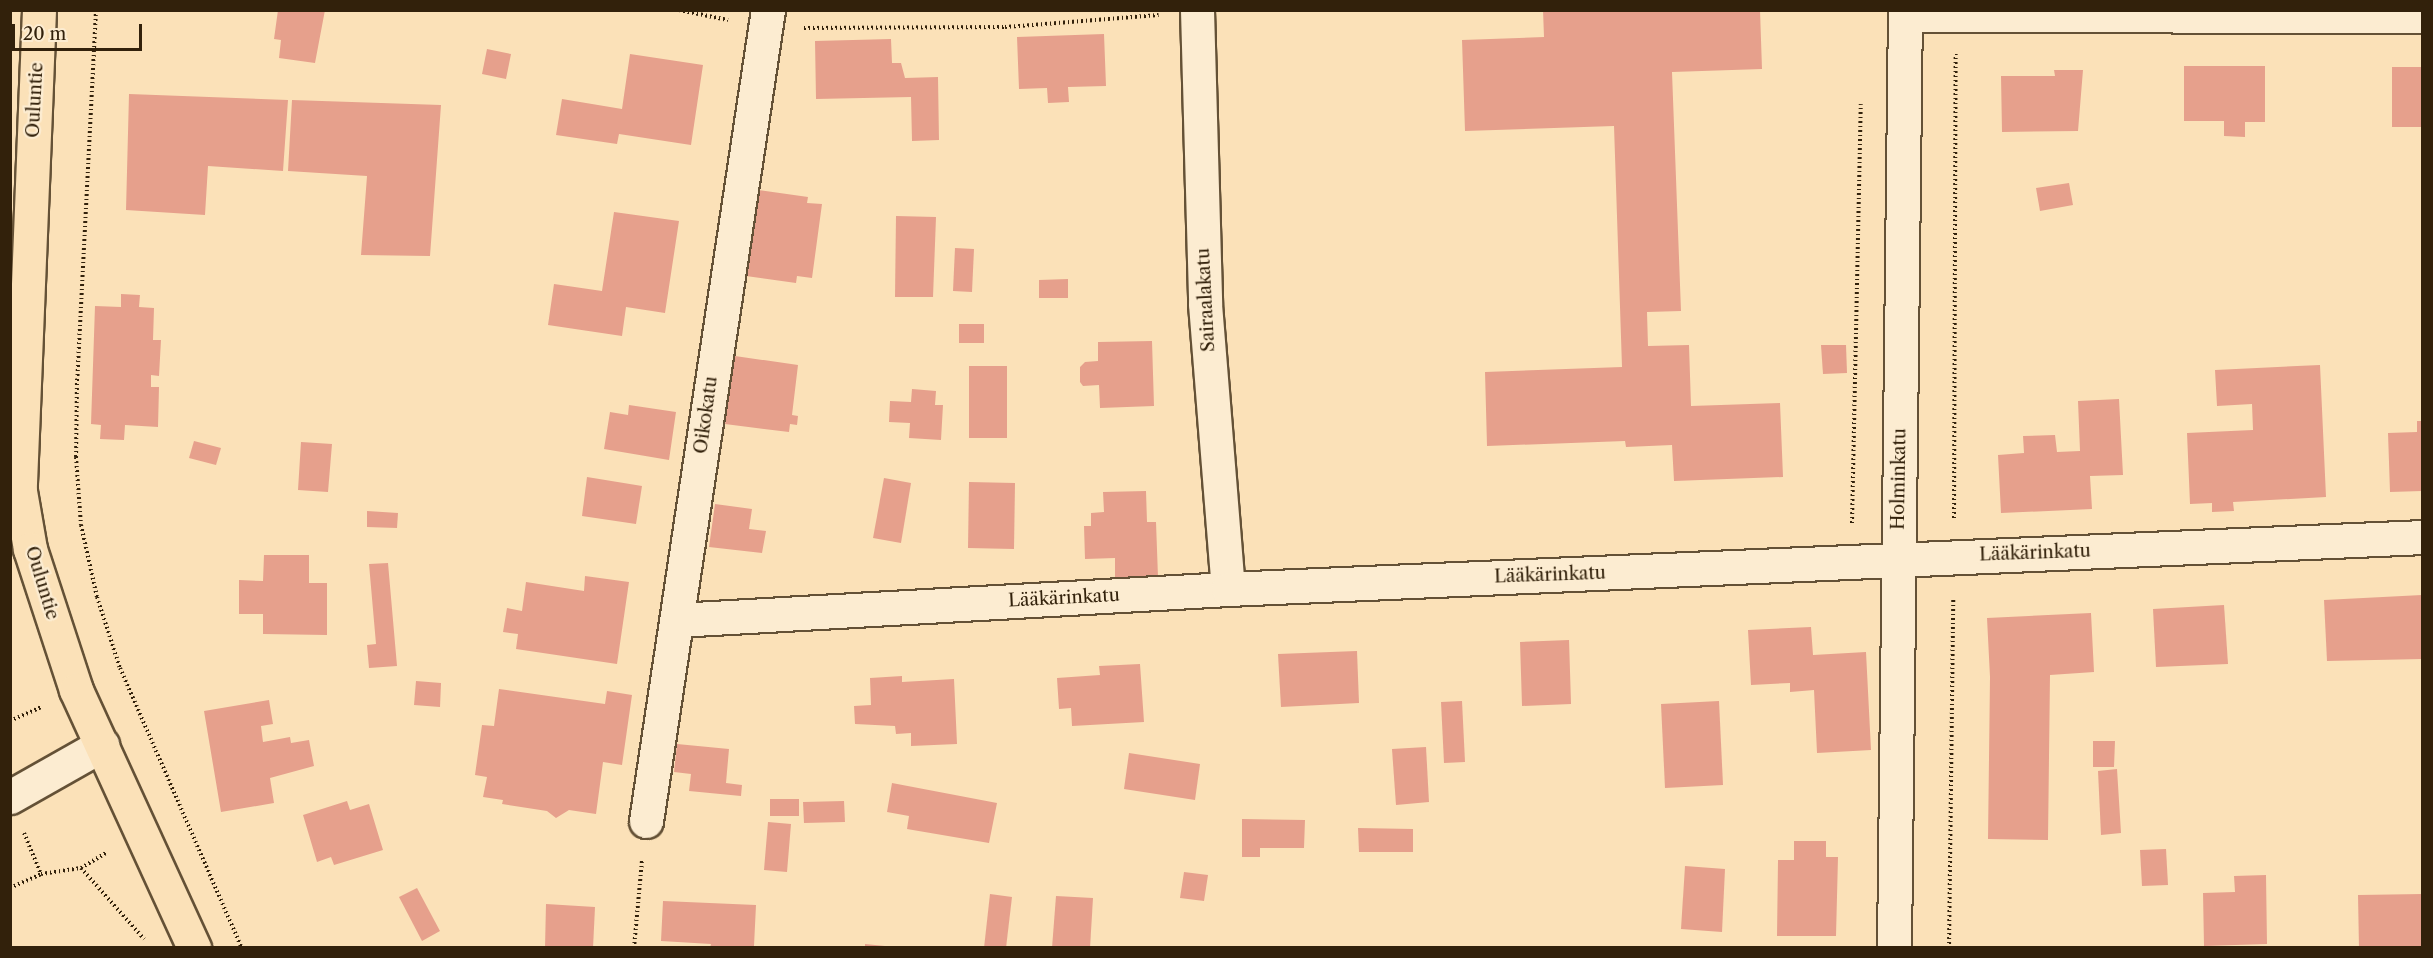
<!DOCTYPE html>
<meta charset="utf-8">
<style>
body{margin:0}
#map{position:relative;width:2433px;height:958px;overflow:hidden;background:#fbe1b8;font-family:"Libre Caslon Text",serif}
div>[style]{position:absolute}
.building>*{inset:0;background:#e6a08c}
.path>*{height:4px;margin-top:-2px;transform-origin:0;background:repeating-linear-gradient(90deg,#32210b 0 1.5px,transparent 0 4.5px)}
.roads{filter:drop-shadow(2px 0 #645136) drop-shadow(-2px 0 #645136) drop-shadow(0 2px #645136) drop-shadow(0 -2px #645136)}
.minor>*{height:33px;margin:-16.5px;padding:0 16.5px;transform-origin:16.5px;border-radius:16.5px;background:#fcecd1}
.major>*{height:33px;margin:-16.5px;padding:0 16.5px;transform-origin:16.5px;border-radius:16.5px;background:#fbe1b8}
span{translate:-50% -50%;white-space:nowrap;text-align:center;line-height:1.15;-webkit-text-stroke:4.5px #fcecd1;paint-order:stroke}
.street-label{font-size:18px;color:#32210b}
.frame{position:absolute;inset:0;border:12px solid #32210b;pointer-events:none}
.scale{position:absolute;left:12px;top:24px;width:130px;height:27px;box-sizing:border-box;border:3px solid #32210b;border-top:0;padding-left:8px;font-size:18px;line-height:21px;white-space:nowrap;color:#32210b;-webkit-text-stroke:4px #fcecd1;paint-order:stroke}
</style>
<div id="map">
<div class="building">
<i style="clip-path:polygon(278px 10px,325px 10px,315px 63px,279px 58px,281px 40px,274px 39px)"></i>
<i style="clip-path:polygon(1543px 10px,1760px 10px,1762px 69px,1672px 72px,1681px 311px,1647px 312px,1648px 346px,1689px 345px,1691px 406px,1780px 403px,1783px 477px,1674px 481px,1672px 445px,1626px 447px,1625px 441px,1487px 446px,1485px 372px,1622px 367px,1614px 126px,1465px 131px,1462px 40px,1544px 37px)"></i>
<i style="clip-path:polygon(1104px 34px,1106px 86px,1068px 87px,1069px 102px,1048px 103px,1047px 88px,1019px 89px,1017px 37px)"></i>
<i style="clip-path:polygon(891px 39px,892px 63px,901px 63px,905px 78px,938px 77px,939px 140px,912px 141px,911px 97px,816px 99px,815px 41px)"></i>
<i style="clip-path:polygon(487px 49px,511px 54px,506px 79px,482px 74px)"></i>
<i style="clip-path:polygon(630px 54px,703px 65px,691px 145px,619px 134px,617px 144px,556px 135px,562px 99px,622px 109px)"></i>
<i style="clip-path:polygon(2184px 66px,2265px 66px,2265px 122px,2245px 122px,2245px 137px,2224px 136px,2224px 121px,2184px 121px)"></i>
<i style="clip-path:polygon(2392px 67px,2422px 67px,2422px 127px,2392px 127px)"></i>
<i style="clip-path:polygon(2054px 70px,2083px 70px,2078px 131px,2002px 132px,2001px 76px,2055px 76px)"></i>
<i style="clip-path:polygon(129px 94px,288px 100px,283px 171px,208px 166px,205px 215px,126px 210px)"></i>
<i style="clip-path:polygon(292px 100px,441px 105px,430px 256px,361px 255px,367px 176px,288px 171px)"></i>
<i style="clip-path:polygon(2069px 183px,2073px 205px,2040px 211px,2036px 188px)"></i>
<i style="clip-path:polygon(758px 190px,808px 197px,807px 203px,822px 204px,812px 278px,797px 276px,796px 283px,746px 276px)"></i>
<i style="clip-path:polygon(614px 212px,679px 221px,665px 313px,626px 307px,622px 336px,548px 325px,554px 284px,602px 291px)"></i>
<i style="clip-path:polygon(896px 216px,936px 217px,933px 297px,895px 297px)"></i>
<i style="clip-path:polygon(955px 248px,974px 249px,972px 292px,953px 291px)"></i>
<i style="clip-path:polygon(1068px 279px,1068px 298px,1039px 298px,1039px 280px)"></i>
<i style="clip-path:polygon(121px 294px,140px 295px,139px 307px,154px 308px,153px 340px,161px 340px,159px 376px,151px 375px,151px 387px,159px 387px,158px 427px,125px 425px,124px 440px,100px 439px,101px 425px,91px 424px,95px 306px,121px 307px)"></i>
<i style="clip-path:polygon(959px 324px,984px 324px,984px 343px,959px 343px)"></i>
<i style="clip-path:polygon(1152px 341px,1154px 406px,1100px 408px,1099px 385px,1083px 386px,1080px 382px,1080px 367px,1085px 362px,1098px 361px,1098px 342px)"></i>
<i style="clip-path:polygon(1821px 345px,1846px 345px,1847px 373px,1823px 374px)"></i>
<i style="clip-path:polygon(735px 356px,798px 365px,792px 415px,798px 416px,797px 425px,790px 424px,789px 432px,725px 424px)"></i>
<i style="clip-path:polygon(2320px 365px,2326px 497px,2233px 502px,2234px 511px,2212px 512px,2212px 503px,2190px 504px,2187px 433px,2253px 430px,2252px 404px,2217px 406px,2215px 370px)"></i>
<i style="clip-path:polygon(969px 366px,1007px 366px,1007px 438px,969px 438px)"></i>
<i style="clip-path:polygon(912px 389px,936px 391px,935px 405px,943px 405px,941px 440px,909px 438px,910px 423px,889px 422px,890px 401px,911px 402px)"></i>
<i style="clip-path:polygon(2119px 399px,2123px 475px,2090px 476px,2092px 509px,2001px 513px,1998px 455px,2024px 453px,2023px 436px,2055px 435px,2057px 452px,2080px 451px,2078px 401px)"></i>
<i style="clip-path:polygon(629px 405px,676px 412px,669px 460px,604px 449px,610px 412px,628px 415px)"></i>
<i style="clip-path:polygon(2417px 421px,2422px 421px,2422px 491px,2390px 492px,2388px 433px,2417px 432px)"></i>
<i style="clip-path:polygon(194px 441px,221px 448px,216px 465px,189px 458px)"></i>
<i style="clip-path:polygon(301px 442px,332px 444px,328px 492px,298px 490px)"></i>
<i style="clip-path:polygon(587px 477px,642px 486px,636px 524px,582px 516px)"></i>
<i style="clip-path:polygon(884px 478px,911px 483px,901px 543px,873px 538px)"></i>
<i style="clip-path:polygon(969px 482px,1015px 483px,1014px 549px,968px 548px)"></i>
<i style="clip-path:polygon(1146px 491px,1147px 522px,1156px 522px,1158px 577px,1115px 577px,1115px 558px,1085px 559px,1084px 526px,1091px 526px,1091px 513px,1104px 512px,1103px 492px)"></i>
<i style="clip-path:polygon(715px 504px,752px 509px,749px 529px,766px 531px,762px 553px,709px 547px)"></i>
<i style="clip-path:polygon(367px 511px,398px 513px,397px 528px,367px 527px)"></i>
<i style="clip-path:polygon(264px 555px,309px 555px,309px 583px,327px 583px,327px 635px,263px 634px,263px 614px,239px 614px,239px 580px,263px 581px)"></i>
<i style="clip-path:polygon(388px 563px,397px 666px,369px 668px,367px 645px,376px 644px,369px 564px)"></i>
<i style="clip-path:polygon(585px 576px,629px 582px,617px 664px,516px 649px,518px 634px,503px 632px,507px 608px,522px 611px,526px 582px,584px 591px)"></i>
<i style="clip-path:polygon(2422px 595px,2422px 659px,2327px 661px,2324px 600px)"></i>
<i style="clip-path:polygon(2224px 605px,2228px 664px,2156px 667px,2153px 609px)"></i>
<i style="clip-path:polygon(2091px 613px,2094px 672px,2050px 675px,2048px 840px,1988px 839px,1990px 677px,1987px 618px)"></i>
<i style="clip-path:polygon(1811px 627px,1813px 655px,1866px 652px,1871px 750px,1817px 753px,1814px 690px,1790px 692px,1790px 683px,1751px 685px,1748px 630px)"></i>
<i style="clip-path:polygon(1569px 640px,1571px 704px,1522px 706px,1520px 642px)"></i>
<i style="clip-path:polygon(1357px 651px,1359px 703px,1281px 707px,1278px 654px)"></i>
<i style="clip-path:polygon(1140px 664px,1144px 722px,1072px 726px,1071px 708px,1059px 709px,1057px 678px,1100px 675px,1099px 666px)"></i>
<i style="clip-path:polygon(902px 676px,902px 682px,954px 679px,957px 744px,911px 746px,911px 733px,896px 734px,895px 726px,855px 724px,854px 706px,871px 705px,870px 678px)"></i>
<i style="clip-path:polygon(416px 681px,441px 683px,440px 707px,414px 705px)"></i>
<i style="clip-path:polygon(499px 689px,605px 704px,607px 691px,632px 695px,622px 765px,603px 762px,596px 814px,569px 810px,556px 818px,547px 811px,502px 804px,503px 800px,483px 797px,487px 777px,475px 775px,482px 725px,494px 726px)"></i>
<i style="clip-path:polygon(269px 700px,273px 724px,261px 726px,263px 742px,290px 737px,291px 743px,309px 740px,314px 766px,270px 778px,274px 803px,221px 812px,204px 711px)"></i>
<i style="clip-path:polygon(1462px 701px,1465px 762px,1444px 763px,1441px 702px)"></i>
<i style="clip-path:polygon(1719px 701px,1723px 785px,1665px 788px,1661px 704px)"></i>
<i style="clip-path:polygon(2093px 741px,2115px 741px,2114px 767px,2093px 767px)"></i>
<i style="clip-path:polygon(677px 744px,729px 749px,726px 783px,742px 785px,741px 796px,689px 791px,691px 774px,674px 772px)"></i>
<i style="clip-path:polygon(1426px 747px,1429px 802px,1396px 805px,1392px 749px)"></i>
<i style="clip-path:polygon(1129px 753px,1200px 764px,1195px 800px,1124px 789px)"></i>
<i style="clip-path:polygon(2117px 769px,2121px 833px,2101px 835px,2098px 771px)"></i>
<i style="clip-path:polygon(892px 783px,997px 803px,989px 843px,907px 829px,909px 816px,887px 812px)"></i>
<i style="clip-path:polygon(770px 799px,799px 799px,799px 816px,770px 816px)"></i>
<i style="clip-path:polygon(347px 801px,350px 810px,369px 804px,383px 850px,334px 865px,331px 857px,317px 862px,303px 815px)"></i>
<i style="clip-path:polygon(844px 801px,845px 822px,804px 823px,803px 802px)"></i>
<i style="clip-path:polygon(1242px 819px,1305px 820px,1304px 848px,1260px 848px,1260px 857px,1242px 857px)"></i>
<i style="clip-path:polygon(768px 822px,791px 824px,787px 872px,764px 870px)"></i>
<i style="clip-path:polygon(1358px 828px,1413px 829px,1413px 852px,1359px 852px)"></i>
<i style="clip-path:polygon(1794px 841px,1826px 841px,1826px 857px,1838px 857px,1836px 936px,1777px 936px,1778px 860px,1794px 860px)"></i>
<i style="clip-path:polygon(2166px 849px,2168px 885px,2142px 886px,2140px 850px)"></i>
<i style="clip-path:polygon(1685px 866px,1725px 869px,1722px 932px,1681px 929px)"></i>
<i style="clip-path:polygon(1184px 872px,1208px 875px,1204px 901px,1180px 898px)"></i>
<i style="clip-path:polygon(2266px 875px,2267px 944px,2204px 946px,2203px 893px,2235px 892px,2234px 876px)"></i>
<i style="clip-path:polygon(417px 888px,440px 931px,422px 941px,399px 897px)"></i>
<i style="clip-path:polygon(990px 894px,1012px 897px,1006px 948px,984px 948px)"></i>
<i style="clip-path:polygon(2422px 894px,2422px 947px,2359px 948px,2358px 895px)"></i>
<i style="clip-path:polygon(1056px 896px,1093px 898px,1090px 948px,1052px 948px)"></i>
<i style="clip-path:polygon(663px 901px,756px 905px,754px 946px,710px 948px,711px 944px,661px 941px)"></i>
<i style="clip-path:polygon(546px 904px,595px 907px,593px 948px,545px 948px)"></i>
<i style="clip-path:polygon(865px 944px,885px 946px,885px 948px,865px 948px)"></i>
</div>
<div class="path">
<i style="left:96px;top:10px;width:369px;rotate:92.9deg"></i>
<i style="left:77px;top:379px;width:78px;rotate:90.7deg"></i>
<i style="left:76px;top:457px;width:68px;rotate:85.8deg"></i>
<i style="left:81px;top:525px;width:74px;rotate:77.5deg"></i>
<i style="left:97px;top:597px;width:75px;rotate:72.1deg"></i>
<i style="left:120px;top:668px;width:305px;rotate:66.5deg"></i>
<i style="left:679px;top:10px;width:50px;rotate:11.5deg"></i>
<i style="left:804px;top:28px;width:201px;rotate:-0.3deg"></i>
<i style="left:1005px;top:27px;width:154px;rotate:-4.5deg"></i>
<i style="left:1954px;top:518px;width:464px;rotate:-89.8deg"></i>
<i style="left:1852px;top:523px;width:419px;rotate:-88.8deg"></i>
<i style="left:10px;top:721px;width:34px;rotate:-24deg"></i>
<i style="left:24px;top:833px;width:44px;rotate:67.5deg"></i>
<i style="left:81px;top:868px;width:29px;rotate:-31deg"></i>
<i style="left:10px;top:888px;width:34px;rotate:-24deg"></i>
<i style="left:41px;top:874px;width:40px;rotate:-8.5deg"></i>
<i style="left:81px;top:868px;width:95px;rotate:48.4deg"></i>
<i style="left:634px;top:948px;width:88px;rotate:-84.8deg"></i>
<i style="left:1949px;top:948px;width:351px;rotate:-89.3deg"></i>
</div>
<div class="roads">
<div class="minor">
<i style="left:1197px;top:10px;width:294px;rotate:88.4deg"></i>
<i style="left:1205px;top:304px;width:286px;rotate:85.4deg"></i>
<i style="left:1905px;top:15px;width:517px;rotate:0.11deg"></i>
<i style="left:677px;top:620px;width:552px;rotate:-3.22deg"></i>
<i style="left:1228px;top:589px;width:1195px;rotate:-2.49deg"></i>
<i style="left:10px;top:797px;width:106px;rotate:-29.5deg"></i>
<i style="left:646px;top:821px;width:820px;rotate:-81.45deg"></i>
<i style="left:1894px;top:948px;width:938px;rotate:-89.33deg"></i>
</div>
<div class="major">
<i style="left:39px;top:10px;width:481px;rotate:92.3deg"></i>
<i style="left:20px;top:491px;width:59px;rotate:80.2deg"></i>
<i style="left:30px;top:549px;width:148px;rotate:71.9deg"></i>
<i style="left:76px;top:690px;width:284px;rotate:65.4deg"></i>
</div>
</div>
<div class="street-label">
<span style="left:35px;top:100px;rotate:-87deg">Ouluntie</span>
<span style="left:1206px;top:300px;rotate:-93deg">Sairaalakatu</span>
<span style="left:706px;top:415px;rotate:-82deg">Oikokatu</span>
<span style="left:1899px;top:479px;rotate:-89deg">Holminkatu</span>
<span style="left:2035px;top:553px;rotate:-2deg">Lääkärinkatu</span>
<span style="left:1550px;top:575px;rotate:-2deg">Lääkärinkatu</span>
<span style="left:42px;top:583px;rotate:73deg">Ouluntie</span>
<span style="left:1064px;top:598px;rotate:-3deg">Lääkärinkatu</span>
</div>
<div class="frame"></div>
<div class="scale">20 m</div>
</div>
